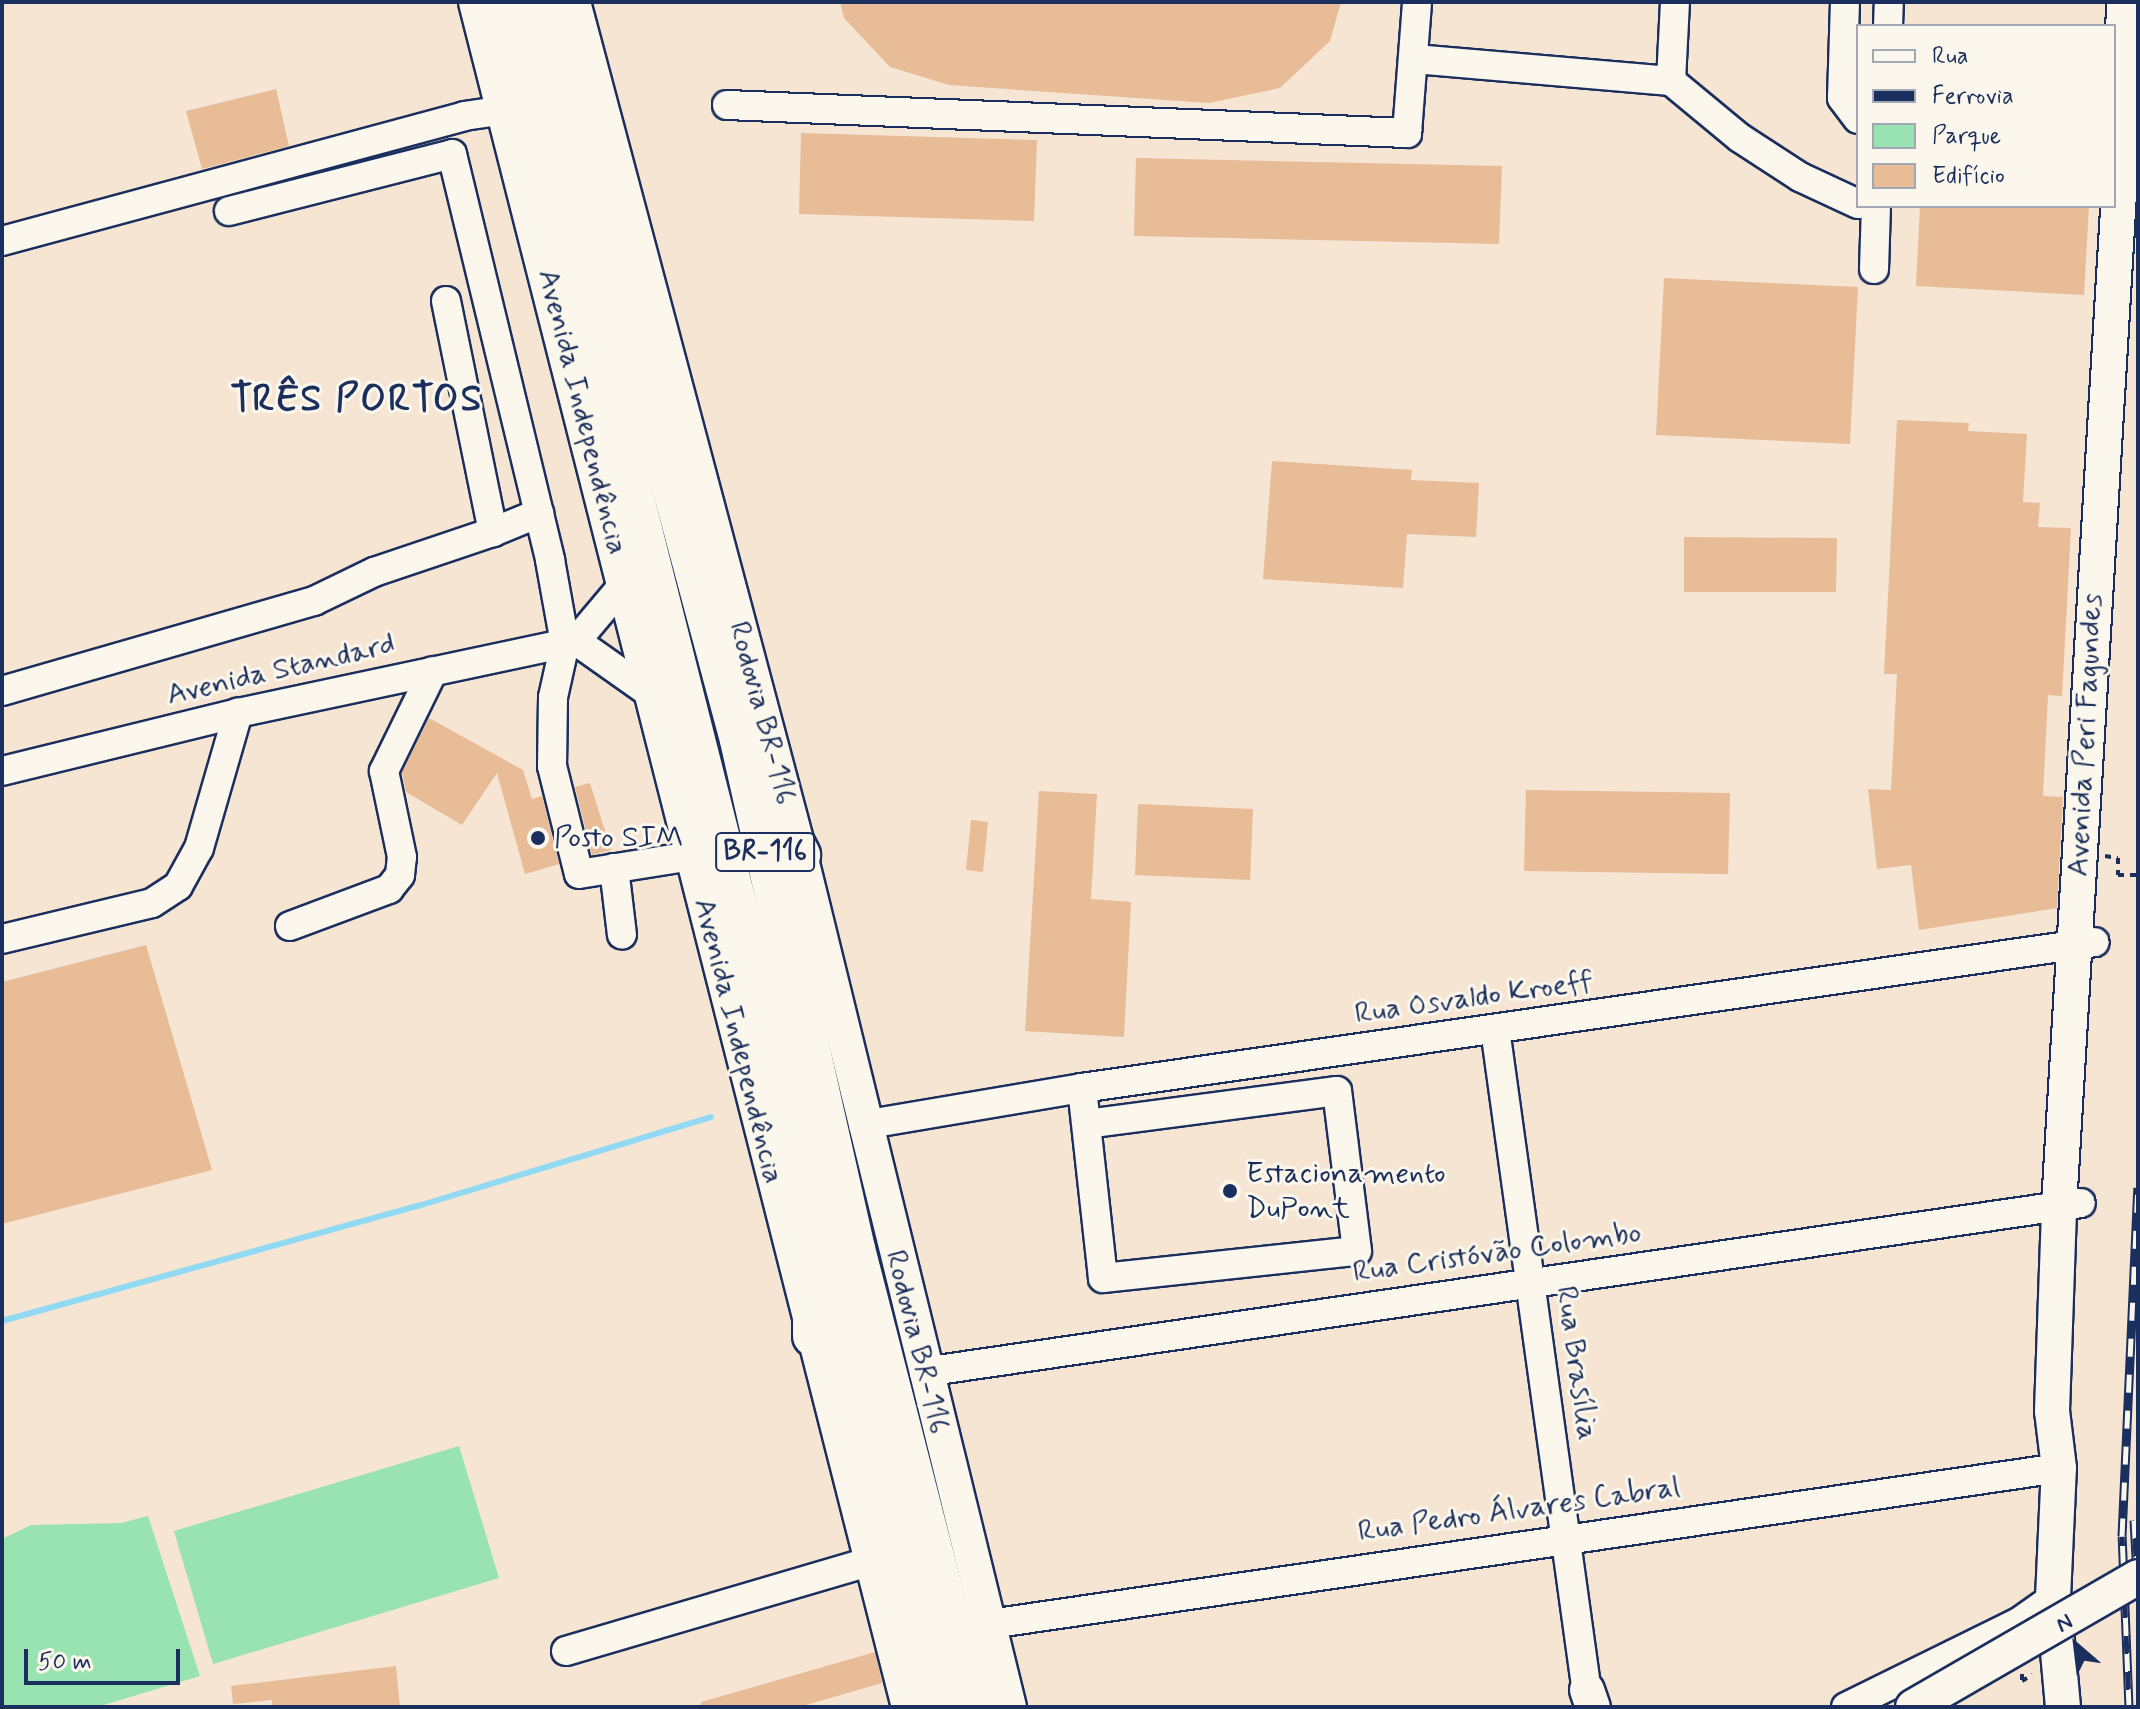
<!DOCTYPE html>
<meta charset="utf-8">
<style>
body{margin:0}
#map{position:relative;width:2140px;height:1709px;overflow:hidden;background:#f5e5d2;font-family:Mynerve,sans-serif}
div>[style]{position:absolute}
.green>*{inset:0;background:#99e3b2}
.stream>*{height:6px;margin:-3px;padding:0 3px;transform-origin:3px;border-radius:3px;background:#92daf4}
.building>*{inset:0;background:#e7bc97}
.path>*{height:4px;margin-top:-2px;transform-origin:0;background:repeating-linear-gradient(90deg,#1b2f5e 0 6px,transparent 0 12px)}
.roads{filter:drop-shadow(2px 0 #1b2f5e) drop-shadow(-2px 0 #1b2f5e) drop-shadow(0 2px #1b2f5e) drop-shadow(0 -2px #1b2f5e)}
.minor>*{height:28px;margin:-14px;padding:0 14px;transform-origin:14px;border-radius:14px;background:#fbf7ec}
.major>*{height:34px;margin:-17px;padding:0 17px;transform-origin:17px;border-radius:17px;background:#fbf7ec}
.highway>*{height:40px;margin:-20px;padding:0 20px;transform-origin:20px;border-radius:20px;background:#fbf7ec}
.rail>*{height:9px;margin-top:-4.5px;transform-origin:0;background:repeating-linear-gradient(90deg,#fbf7ec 0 18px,#1b2f5e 0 36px);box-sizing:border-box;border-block:2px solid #1b2f5e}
.bridges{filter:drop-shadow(2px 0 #1b2f5e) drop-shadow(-2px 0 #1b2f5e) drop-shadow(0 2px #1b2f5e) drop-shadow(0 -2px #1b2f5e)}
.major-bridge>*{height:34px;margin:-17px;padding:0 17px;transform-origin:17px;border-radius:17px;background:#fbf7ec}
.dots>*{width:22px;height:22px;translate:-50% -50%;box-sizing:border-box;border:4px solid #fbf7ec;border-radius:50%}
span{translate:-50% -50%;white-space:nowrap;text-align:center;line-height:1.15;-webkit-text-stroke:6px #fbf7ec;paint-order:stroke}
.shield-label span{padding:2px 6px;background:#fbf7ec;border:2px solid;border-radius:6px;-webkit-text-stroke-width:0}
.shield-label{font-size:28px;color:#1b2f5e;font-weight:700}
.street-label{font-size:30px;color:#1b2f5e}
.poi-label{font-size:30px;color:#1b2f5e}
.left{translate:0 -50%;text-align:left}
.district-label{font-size:38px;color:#1b2f5e;font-weight:700;letter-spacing:2px}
.frame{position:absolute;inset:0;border:4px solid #1b2f5e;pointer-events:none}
.legend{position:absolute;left:1856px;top:24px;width:260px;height:184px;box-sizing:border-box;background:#fbf7ec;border:2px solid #a1a7b3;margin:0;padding:10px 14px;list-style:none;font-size:24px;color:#1b2f5e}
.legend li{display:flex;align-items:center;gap:16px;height:40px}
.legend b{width:40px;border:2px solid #a1a7b3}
.north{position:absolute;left:2036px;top:1605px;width:80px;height:80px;-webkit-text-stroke:6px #fbf7ec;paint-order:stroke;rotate:332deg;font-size:22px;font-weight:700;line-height:32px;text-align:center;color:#1b2f5e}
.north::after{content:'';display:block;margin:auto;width:28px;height:36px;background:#1b2f5e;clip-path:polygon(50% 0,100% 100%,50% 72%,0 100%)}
.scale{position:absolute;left:24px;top:1649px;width:156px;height:36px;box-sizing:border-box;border:4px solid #1b2f5e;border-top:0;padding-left:10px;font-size:24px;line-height:28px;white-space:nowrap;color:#1b2f5e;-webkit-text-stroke:6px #fbf7ec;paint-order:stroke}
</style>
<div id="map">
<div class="green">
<i style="clip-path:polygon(459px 1446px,499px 1578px,213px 1664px,174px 1531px)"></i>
<i style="clip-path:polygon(148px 1516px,200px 1676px,97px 1707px,2px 1707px,2px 1539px,31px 1525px,121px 1523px)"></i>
</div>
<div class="stream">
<i style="left:2px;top:1321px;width:432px;rotate:-15.5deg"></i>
<i style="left:418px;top:1206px;width:306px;rotate:-16.9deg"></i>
</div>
<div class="building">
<i style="clip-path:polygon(840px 2px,1341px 2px,1330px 41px,1280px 88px,1209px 103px,949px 85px,890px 67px,844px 18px)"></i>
<i style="clip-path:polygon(276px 89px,289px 146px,202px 169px,186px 111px)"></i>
<i style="clip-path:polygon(801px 133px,1037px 140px,1034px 221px,799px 214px)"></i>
<i style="clip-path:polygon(1136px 158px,1502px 166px,1499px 244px,1134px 236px)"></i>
<i style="clip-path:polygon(1920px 206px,2089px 206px,2084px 295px,1916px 286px)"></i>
<i style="clip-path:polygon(1664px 278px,1858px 287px,1850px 444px,1656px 435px)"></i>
<i style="clip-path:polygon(1897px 420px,1969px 423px,1968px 431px,2027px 434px,2023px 502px,2040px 503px,2038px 527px,2071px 528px,2062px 696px,2048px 695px,2043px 796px,2063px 797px,2057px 908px,1919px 930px,1911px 865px,1877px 869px,1868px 789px,1891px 790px,1897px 674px,1884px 674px)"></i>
<i style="clip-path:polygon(1272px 461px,1412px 470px,1411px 480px,1479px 483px,1476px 537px,1407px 534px,1403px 588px,1263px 579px)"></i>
<i style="clip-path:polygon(1684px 537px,1837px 538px,1836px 592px,1684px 592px)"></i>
<i style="clip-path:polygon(429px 718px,523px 770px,532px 799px,542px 796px,559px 864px,525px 874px,497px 773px,462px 825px,406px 792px,402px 773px)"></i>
<i style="clip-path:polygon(590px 783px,611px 850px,592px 855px,575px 787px)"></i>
<i style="clip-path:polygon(1526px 790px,1730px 793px,1728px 874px,1524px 871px)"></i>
<i style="clip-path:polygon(1039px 791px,1097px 794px,1091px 899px,1131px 902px,1124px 1037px,1025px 1031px)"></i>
<i style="clip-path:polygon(1138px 804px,1253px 809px,1250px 880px,1135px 875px)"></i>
<i style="clip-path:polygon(971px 820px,988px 822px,983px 872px,966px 870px)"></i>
<i style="clip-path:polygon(146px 945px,212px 1170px,2px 1224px,2px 982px)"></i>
<i style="clip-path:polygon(875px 1652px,882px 1683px,799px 1707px,701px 1707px,701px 1702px)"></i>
<i style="clip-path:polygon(396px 1666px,400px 1707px,272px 1707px,272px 1700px,233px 1704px,231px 1686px)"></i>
</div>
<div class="path">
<i style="left:2105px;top:856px;width:13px;rotate:9deg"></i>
<i style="left:2118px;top:858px;width:17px;rotate:90deg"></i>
<i style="left:2118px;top:875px;width:20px"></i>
<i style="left:2022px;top:1674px;width:7px;rotate:90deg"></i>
<i style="left:2022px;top:1681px;width:12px;rotate:-31deg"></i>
</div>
<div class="roads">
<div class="minor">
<i style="left:1845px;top:2px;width:96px;rotate:91.8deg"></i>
<i style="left:1842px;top:98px;width:26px;rotate:53deg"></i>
<i style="left:1888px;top:26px;width:24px;rotate:-88deg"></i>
<i style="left:1414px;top:59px;width:258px;rotate:4.9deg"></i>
<i style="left:1671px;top:81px;width:89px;rotate:39.6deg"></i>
<i style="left:1740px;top:138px;width:72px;rotate:33deg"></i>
<i style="left:1800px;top:177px;width:64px;rotate:25deg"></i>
<i style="left:1671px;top:81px;width:79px;rotate:-87.1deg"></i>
<i style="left:727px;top:105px;width:681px;rotate:2.36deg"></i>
<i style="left:1407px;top:133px;width:131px;rotate:-85.6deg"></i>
<i style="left:229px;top:211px;width:230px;rotate:-14.3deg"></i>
<i style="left:452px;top:154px;width:418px;rotate:76.4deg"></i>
<i style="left:550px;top:560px;width:84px;rotate:79.8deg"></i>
<i style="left:565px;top:643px;width:55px;rotate:102.5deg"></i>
<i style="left:553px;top:697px;width:69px;rotate:90.8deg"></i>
<i style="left:552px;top:766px;width:111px;rotate:76deg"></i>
<i style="left:579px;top:874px;width:113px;rotate:-9.1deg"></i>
<i style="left:2px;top:241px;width:479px;rotate:-15.1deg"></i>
<i style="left:464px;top:116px;width:42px;rotate:-8.1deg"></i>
<i style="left:1874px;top:269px;width:63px;rotate:-88.2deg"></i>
<i style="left:446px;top:301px;width:236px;rotate:78.5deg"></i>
<i style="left:493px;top:532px;width:50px;rotate:-22.4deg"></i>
<i style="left:576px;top:641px;width:92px;rotate:35.2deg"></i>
<i style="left:2px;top:691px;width:325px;rotate:-16.1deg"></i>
<i style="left:314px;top:601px;width:67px;rotate:-25.8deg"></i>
<i style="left:374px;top:572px;width:126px;rotate:-18.6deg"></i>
<i style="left:2px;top:771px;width:243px;rotate:-13.8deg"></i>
<i style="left:238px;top:713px;width:346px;rotate:-12deg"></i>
<i style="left:576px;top:641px;width:75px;rotate:-49.9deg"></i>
<i style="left:614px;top:868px;width:67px;rotate:83.2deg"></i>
<i style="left:290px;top:926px;width:106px;rotate:-20.5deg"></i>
<i style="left:389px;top:889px;width:18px;rotate:-52deg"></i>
<i style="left:400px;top:875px;width:18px;rotate:-84deg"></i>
<i style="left:402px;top:857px;width:88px;rotate:-101.8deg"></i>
<i style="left:384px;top:771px;width:111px;rotate:-63.9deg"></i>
<i style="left:2px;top:939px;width:154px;rotate:-13.5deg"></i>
<i style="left:152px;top:903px;width:31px;rotate:-33deg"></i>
<i style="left:178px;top:886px;width:43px;rotate:-61.1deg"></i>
<i style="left:199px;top:848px;width:141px;rotate:-73.9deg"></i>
<i style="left:1495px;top:1029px;width:684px;rotate:82.11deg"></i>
<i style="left:1082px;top:1088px;width:191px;rotate:83.7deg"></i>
<i style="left:1103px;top:1278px;width:255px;rotate:-6.1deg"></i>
<i style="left:1357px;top:1251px;width:161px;rotate:-97.1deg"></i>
<i style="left:1337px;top:1091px;width:252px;rotate:172.5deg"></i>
<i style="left:863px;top:1125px;width:222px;rotate:-9.6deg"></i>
<i style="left:1082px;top:1088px;width:1023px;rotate:-8.2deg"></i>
<i style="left:924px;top:1372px;width:1169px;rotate:-8.31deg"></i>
<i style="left:990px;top:1624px;width:1080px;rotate:-8.3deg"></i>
<i style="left:566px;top:1651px;width:318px;rotate:-16.4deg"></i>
<i style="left:1846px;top:1707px;width:193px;rotate:-26.2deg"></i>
<i style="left:2019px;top:1622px;width:42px;rotate:-35.2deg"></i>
</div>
<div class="major">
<i style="left:476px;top:2px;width:1759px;rotate:75.75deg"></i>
<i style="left:573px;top:2px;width:883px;rotate:75.1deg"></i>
<i style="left:800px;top:855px;width:877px;rotate:76.22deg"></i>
<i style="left:1587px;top:1690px;width:18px;rotate:71deg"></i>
<i style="left:2063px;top:1707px;width:109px;rotate:-95.2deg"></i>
<i style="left:2053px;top:1598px;width:130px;rotate:-87.4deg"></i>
<i style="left:2059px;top:1468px;width:57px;rotate:-97deg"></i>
<i style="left:2052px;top:1411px;width:205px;rotate:-88deg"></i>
<i style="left:2059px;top:1206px;width:1016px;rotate:-86.61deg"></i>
<i style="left:2119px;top:192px;width:190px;rotate:-88.5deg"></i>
</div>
<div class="highway">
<i style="left:509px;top:2px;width:1758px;rotate:75.85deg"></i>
<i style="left:542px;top:2px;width:764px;rotate:74.98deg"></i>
<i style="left:740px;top:740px;width:522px;rotate:77.27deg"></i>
<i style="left:855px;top:1249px;width:473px;rotate:75.6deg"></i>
<i style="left:765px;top:788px;width:76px;rotate:62.4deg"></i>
<i style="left:813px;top:1269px;width:67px;rotate:90deg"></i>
</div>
</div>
<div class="rail">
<i style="left:2134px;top:1520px;width:75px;rotate:86.9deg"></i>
<i style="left:2129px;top:1707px;width:171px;rotate:-92.3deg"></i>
<i style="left:2122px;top:1536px;width:349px;rotate:-87.4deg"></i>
</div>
<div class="bridges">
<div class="major-bridge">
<i style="left:1913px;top:1707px;width:260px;rotate:-30deg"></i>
</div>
</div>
<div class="dots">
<i style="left:538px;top:838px;background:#1b2f5e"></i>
<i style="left:1230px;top:1191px;background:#1b2f5e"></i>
</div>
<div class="shield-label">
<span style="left:765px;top:852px">BR-116</span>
</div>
<div class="street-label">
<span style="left:582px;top:412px;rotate:76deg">Avenida Independência</span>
<span style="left:281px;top:670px;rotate:-13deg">Avenida Standard</span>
<span style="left:762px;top:713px;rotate:75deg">Rodovia BR-116</span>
<span style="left:2086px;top:735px;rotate:-87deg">Avenida Peri Fagundes</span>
<span style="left:1474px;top:998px;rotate:-8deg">Rua Osvaldo Kroeff</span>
<span style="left:738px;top:1041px;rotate:76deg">Avenida Independência</span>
<span style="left:1497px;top:1253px;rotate:-8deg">Rua Cristóvão Colombo</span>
<span style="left:917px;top:1342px;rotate:76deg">Rodovia BR-116</span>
<span style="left:1576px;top:1363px;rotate:82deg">Rua Brasília</span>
<span style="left:1519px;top:1510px;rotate:-8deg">Rua Pedro Álvares Cabral</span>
</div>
<div class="poi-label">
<span class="left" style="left:554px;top:838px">Posto SIM</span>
<span class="left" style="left:1246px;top:1191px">Estacionamento<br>DuPont</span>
</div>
<div class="district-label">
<span style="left:357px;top:400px">TRÊS PORTOS</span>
</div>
<div class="frame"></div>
<ul class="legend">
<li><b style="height:10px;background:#fbf7ec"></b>Rua</li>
<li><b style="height:10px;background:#1b2f5e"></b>Ferrovia</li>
<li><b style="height:22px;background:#99e3b2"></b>Parque</li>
<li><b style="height:22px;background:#e7bc97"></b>Edifício</li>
</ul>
<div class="north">N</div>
<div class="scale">50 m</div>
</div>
